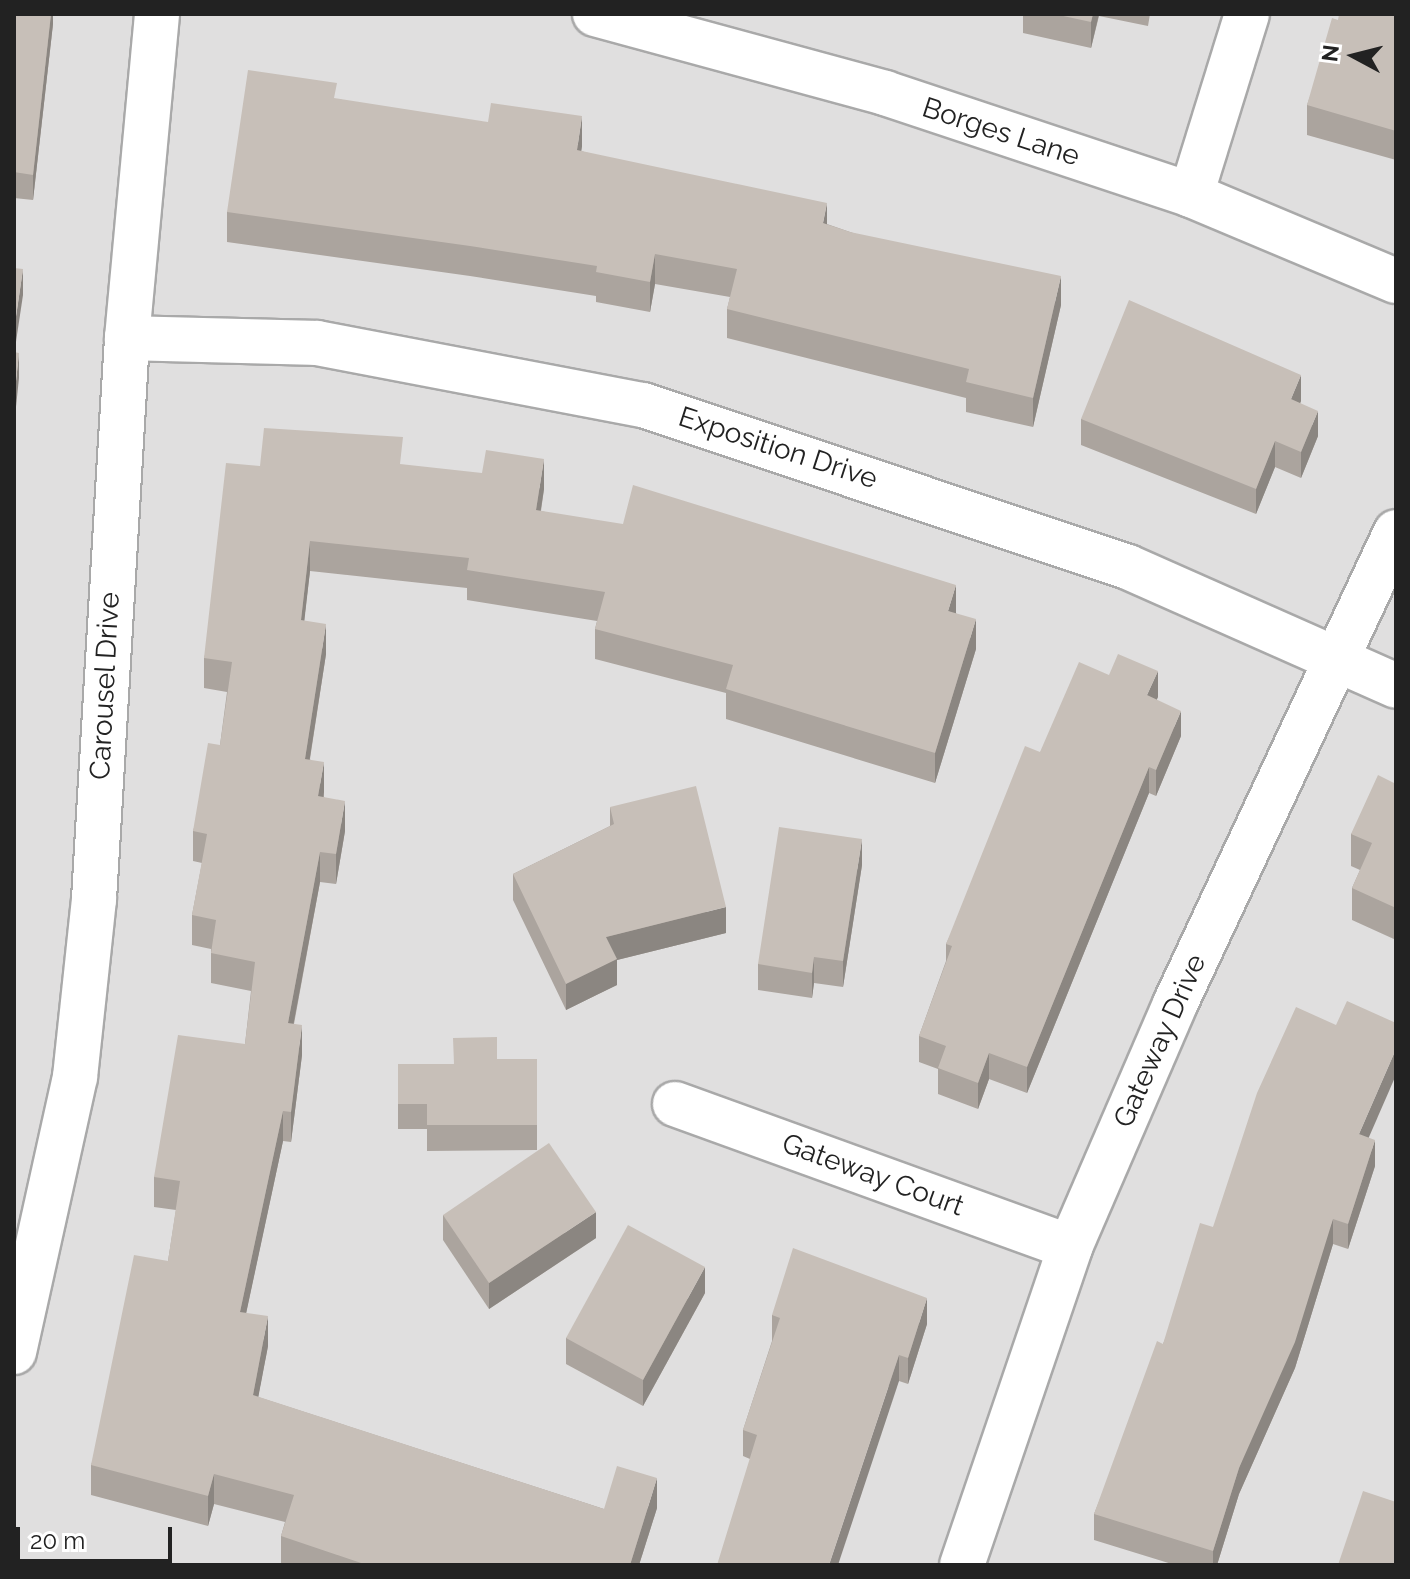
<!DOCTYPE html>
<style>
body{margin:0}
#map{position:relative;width:1410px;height:1579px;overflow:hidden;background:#f2efe9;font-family:Raleway,sans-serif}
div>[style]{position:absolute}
.residential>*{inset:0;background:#e0dfdf}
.roads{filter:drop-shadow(2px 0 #a9a9a9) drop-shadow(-2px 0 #a9a9a9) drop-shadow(0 2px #a9a9a9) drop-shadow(0 -2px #a9a9a9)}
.minor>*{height:44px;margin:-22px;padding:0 22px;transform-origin:22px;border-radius:22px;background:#fff}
.wall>*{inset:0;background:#aba49e}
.shaded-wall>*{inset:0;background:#8b8681}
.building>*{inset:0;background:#c7bfb8}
span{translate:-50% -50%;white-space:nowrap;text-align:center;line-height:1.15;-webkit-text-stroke:8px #fff;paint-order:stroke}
.street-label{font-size:28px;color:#222}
.frame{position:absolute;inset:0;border:16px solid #222;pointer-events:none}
.north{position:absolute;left:1314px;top:16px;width:80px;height:80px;-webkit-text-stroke:6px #fff;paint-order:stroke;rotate:277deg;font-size:22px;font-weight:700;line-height:32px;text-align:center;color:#222}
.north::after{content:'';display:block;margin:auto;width:28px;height:36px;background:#222;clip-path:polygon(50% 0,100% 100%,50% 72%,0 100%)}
.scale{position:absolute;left:16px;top:1527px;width:156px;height:36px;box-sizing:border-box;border:4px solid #222;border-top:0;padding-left:10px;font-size:24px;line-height:28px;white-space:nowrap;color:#222;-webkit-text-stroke:6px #fff;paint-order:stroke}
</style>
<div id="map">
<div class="residential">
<i style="clip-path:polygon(14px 14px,1396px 14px,1396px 1565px,14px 1565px)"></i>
</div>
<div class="roads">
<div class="minor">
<i style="left:595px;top:14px;width:301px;rotate:15.2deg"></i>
<i style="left:885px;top:93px;width:323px;rotate:18.4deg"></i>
<i style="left:1191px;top:195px;width:222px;rotate:22.8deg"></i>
<i style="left:1191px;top:195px;width:189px;rotate:-72.8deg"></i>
<i style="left:127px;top:338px;width:190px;rotate:1.5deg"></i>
<i style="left:317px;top:343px;width:332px;rotate:10.8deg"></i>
<i style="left:643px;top:405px;width:511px;rotate:18.47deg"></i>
<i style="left:1128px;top:567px;width:293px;rotate:23.9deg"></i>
<i style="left:675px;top:1104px;width:420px;rotate:19.9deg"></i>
<i style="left:14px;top:1352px;width:282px;rotate:-77.5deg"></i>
<i style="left:75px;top:1077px;width:179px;rotate:-83.9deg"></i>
<i style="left:94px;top:899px;width:562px;rotate:-86.63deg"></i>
<i style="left:127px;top:338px;width:325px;rotate:-84.7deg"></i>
<i style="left:962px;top:1565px;width:336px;rotate:-71.2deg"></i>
<i style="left:1070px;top:1247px;width:265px;rotate:-66.6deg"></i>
<i style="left:1175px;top:1004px;width:521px;rotate:-64.91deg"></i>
</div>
</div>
<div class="wall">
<i style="clip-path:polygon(14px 14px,53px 14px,53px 24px,33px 200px,14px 198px)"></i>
<i style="clip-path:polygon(1023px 14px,1150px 14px,1148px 26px,1099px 16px,1091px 48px,1023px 33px)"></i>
<i style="clip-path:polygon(1396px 14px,1396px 160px,1307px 135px,1307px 105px,1338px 20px)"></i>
<i style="clip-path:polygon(337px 99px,582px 146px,581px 151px,827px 224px,1061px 305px,1033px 427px,966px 412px,966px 398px,727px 338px,727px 309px,730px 297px,655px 284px,650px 312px,596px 302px,596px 296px,470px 276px,227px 242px,227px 212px)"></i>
<i style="clip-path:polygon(1301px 401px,1300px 403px,1318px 436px,1301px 478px,1275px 467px,1256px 514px,1081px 445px,1081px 419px)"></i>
<i style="clip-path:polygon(403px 465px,544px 489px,541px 511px,956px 613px,976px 649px,935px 783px,726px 719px,726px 693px,595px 659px,595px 629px,597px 621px,467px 600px,467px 588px,310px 571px,304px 621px,326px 654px,310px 759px,324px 792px,324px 797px,345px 831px,336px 884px,320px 882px,294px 1024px,302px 1055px,291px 1142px,283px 1141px,246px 1313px,268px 1346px,258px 1397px,604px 1509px,657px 1508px,639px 1565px,281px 1565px,281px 1536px,285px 1522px,214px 1504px,208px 1526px,91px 1495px,91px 1465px,168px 1261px,176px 1210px,154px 1207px,154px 1177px,245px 1044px,251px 991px,211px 983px,211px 949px,192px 945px,192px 915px,202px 863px,193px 861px,193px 831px,220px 745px,227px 692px,204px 688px,204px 658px,260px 466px)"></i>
<i style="clip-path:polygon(1158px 697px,1156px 700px,1181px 736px,1156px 796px,1149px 793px,1027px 1093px,989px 1079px,978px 1109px,938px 1094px,938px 1069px,919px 1062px,919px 1036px,946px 961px,946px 944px,1040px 752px)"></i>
<i style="clip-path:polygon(1396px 784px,1396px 940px,1352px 920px,1352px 888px,1360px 870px,1351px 866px,1351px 834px)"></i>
<i style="clip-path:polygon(610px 807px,726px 933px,617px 960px,617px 985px,566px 1010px,513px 900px,513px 874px,610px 826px)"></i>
<i style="clip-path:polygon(862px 865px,843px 987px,814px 983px,812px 998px,758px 990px,758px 964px)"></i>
<i style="clip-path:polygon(497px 1059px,537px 1059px,537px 1150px,427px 1151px,427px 1129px,398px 1129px,398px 1064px,453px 1064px)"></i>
<i style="clip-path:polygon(1369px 1138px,1375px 1166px,1348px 1249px,1333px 1244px,1295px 1368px,1239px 1494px,1217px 1565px,1175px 1565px,1094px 1540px,1094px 1514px,1163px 1344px,1213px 1227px)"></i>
<i style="clip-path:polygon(443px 1215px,596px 1238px,489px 1309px,443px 1240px)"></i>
<i style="clip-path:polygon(705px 1293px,643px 1406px,566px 1364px,566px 1338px)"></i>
<i style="clip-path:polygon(772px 1315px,927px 1324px,908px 1384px,899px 1381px,750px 1459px,743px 1456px,743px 1430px,772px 1341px)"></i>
</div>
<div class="shaded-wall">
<i style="clip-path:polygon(51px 14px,53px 14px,53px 24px,33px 200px,33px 175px)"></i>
<i style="clip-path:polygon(1093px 14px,1099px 14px,1091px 48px,1091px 22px)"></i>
<i style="clip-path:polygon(582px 116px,582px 146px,577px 180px,577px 150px)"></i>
<i style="clip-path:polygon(827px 203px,827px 233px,823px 223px)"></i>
<i style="clip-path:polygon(655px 254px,655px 284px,650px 312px,650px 282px)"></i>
<i style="clip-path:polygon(23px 269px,23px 295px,14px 355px,14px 330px)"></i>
<i style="clip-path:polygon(1061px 276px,1061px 305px,1033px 427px,1033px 398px)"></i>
<i style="clip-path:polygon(19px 353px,19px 378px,14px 426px,14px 400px)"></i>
<i style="clip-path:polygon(1301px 375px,1301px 401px,1291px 425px,1291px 399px)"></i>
<i style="clip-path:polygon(1318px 411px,1318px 436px,1301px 478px,1301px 452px)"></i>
<i style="clip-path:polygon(1275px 441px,1275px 467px,1256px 514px,1256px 489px)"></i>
<i style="clip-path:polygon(544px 459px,544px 489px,536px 540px,536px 510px)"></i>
<i style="clip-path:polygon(310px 541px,310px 571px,301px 650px,301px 620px)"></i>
<i style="clip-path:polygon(956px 585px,956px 615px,948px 611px)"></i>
<i style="clip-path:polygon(976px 619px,976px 649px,935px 783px,935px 753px)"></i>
<i style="clip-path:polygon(326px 624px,326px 654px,305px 789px,305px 759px)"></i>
<i style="clip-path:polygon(1158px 671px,1158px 697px,1147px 721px,1147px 695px)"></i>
<i style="clip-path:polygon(1181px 711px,1181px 736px,1156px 796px,1156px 770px)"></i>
<i style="clip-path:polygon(324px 762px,324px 792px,318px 826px,318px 796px)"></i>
<i style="clip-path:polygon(1149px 767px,1149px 793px,1027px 1093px,1027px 1067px)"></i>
<i style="clip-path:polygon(345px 801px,345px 831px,336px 884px,336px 854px)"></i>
<i style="clip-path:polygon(862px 839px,862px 865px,843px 987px,843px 961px)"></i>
<i style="clip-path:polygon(320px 852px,320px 882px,288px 1053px,288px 1023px)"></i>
<i style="clip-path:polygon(726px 907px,726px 933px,617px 960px,617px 985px,566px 1010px,566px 984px,606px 937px)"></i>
<i style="clip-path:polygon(814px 957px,814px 983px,812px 998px,812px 973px)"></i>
<i style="clip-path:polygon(302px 1025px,302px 1055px,291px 1142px,291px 1112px)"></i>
<i style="clip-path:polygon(1396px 1049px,1396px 1075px,1359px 1160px,1359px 1134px)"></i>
<i style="clip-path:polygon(989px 1053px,989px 1079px,978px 1109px,978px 1083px)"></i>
<i style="clip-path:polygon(283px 1111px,283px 1141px,240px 1342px,240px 1312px)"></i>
<i style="clip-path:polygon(1375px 1140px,1375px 1166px,1348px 1249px,1348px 1224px)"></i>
<i style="clip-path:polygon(596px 1212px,596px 1238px,489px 1309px,489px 1283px)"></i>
<i style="clip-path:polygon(1333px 1219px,1333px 1244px,1295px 1368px,1239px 1494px,1217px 1565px,1213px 1565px,1213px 1551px,1239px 1468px)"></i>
<i style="clip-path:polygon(705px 1267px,705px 1293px,643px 1406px,643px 1380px)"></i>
<i style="clip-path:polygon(927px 1298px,927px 1324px,908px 1384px,908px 1358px)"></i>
<i style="clip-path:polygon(268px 1316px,268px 1346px,253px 1425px,253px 1395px)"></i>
<i style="clip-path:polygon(899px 1355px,899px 1381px,838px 1565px,829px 1565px)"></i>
<i style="clip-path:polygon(214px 1474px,214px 1504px,208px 1526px,208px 1496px)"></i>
<i style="clip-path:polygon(657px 1478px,657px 1508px,639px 1565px,630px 1565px)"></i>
</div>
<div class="building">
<i style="clip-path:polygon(14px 14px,51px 14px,33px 175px,14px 172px)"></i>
<i style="clip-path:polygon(1054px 14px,1093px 14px,1091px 22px)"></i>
<i style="clip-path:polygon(1339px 14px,1396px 14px,1396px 131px,1307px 105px,1332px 18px,1338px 20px)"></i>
<i style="clip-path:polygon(248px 70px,337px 83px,334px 98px,488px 122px,491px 103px,582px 116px,577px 150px,827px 203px,823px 223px,850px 232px,1061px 276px,1033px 398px,966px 382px,969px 369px,727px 309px,737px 269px,655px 254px,650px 282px,596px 272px,597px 266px,470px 246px,227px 212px)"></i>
<i style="clip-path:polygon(14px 268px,23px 269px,14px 330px)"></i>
<i style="clip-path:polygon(1129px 300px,1301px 375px,1291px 399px,1318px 411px,1301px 452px,1275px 441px,1256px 489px,1081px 419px)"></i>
<i style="clip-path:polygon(14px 352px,19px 353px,14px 400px)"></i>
<i style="clip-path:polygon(264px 428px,403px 437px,400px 464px,482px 473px,486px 450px,544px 459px,536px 510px,623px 524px,633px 485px,956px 585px,948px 611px,976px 619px,935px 753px,726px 689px,733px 665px,595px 629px,605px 592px,467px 570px,469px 558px,310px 541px,301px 620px,326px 624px,305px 759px,324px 762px,318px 796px,345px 801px,336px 854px,320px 852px,288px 1023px,302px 1025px,291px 1112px,283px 1111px,240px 1312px,268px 1316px,253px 1395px,604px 1509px,617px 1466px,657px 1478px,630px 1565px,367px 1565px,281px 1536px,294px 1495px,214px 1474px,208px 1496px,91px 1465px,134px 1255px,168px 1261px,180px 1181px,154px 1177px,178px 1035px,245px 1044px,255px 962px,211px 953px,216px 920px,192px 915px,207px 834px,193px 831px,208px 743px,220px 745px,232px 662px,204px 658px,226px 463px,260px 466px)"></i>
<i style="clip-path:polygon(1118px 654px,1158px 671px,1147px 695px,1181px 711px,1156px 770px,1149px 767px,1027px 1067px,989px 1053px,978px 1083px,938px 1068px,946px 1046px,919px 1036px,952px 946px,946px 944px,1025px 746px,1040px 752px,1079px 662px,1109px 675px)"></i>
<i style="clip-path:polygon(1378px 775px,1396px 784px,1396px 908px,1352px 888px,1372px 843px,1351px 834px)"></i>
<i style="clip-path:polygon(696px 786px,726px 907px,606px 937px,617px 959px,566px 984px,513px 874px,614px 824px,610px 807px)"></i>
<i style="clip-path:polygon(779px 827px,862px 839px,843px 961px,814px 957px,812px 973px,758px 964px)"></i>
<i style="clip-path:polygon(1347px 1001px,1396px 1023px,1396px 1049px,1359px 1134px,1375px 1140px,1348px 1224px,1333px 1219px,1295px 1342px,1239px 1468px,1213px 1551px,1094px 1514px,1157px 1341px,1163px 1344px,1200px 1223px,1213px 1227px,1257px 1093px,1296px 1007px,1336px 1025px)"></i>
<i style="clip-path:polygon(497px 1037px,497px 1059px,537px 1059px,537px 1125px,427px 1125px,427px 1104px,398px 1104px,398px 1064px,454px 1064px,453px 1038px)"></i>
<i style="clip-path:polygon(549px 1143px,596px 1212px,489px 1283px,443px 1215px)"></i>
<i style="clip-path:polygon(628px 1225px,705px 1267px,643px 1380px,566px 1338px)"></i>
<i style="clip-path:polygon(793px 1248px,927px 1298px,908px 1358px,899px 1355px,829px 1565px,717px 1565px,757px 1435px,743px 1430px,780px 1318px,772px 1315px)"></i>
<i style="clip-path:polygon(1363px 1491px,1396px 1502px,1396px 1565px,1338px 1565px)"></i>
</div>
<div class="street-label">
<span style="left:1001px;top:132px;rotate:18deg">Borges Lane</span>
<span style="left:778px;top:448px;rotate:18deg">Exposition Drive</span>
<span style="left:105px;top:686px;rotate:-87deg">Carousel Drive</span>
<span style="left:1160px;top:1041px;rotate:-66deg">Gateway Drive</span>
<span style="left:873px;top:1175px;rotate:20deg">Gateway Court</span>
</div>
<div class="frame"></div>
<div class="north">N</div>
<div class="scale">20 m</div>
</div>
